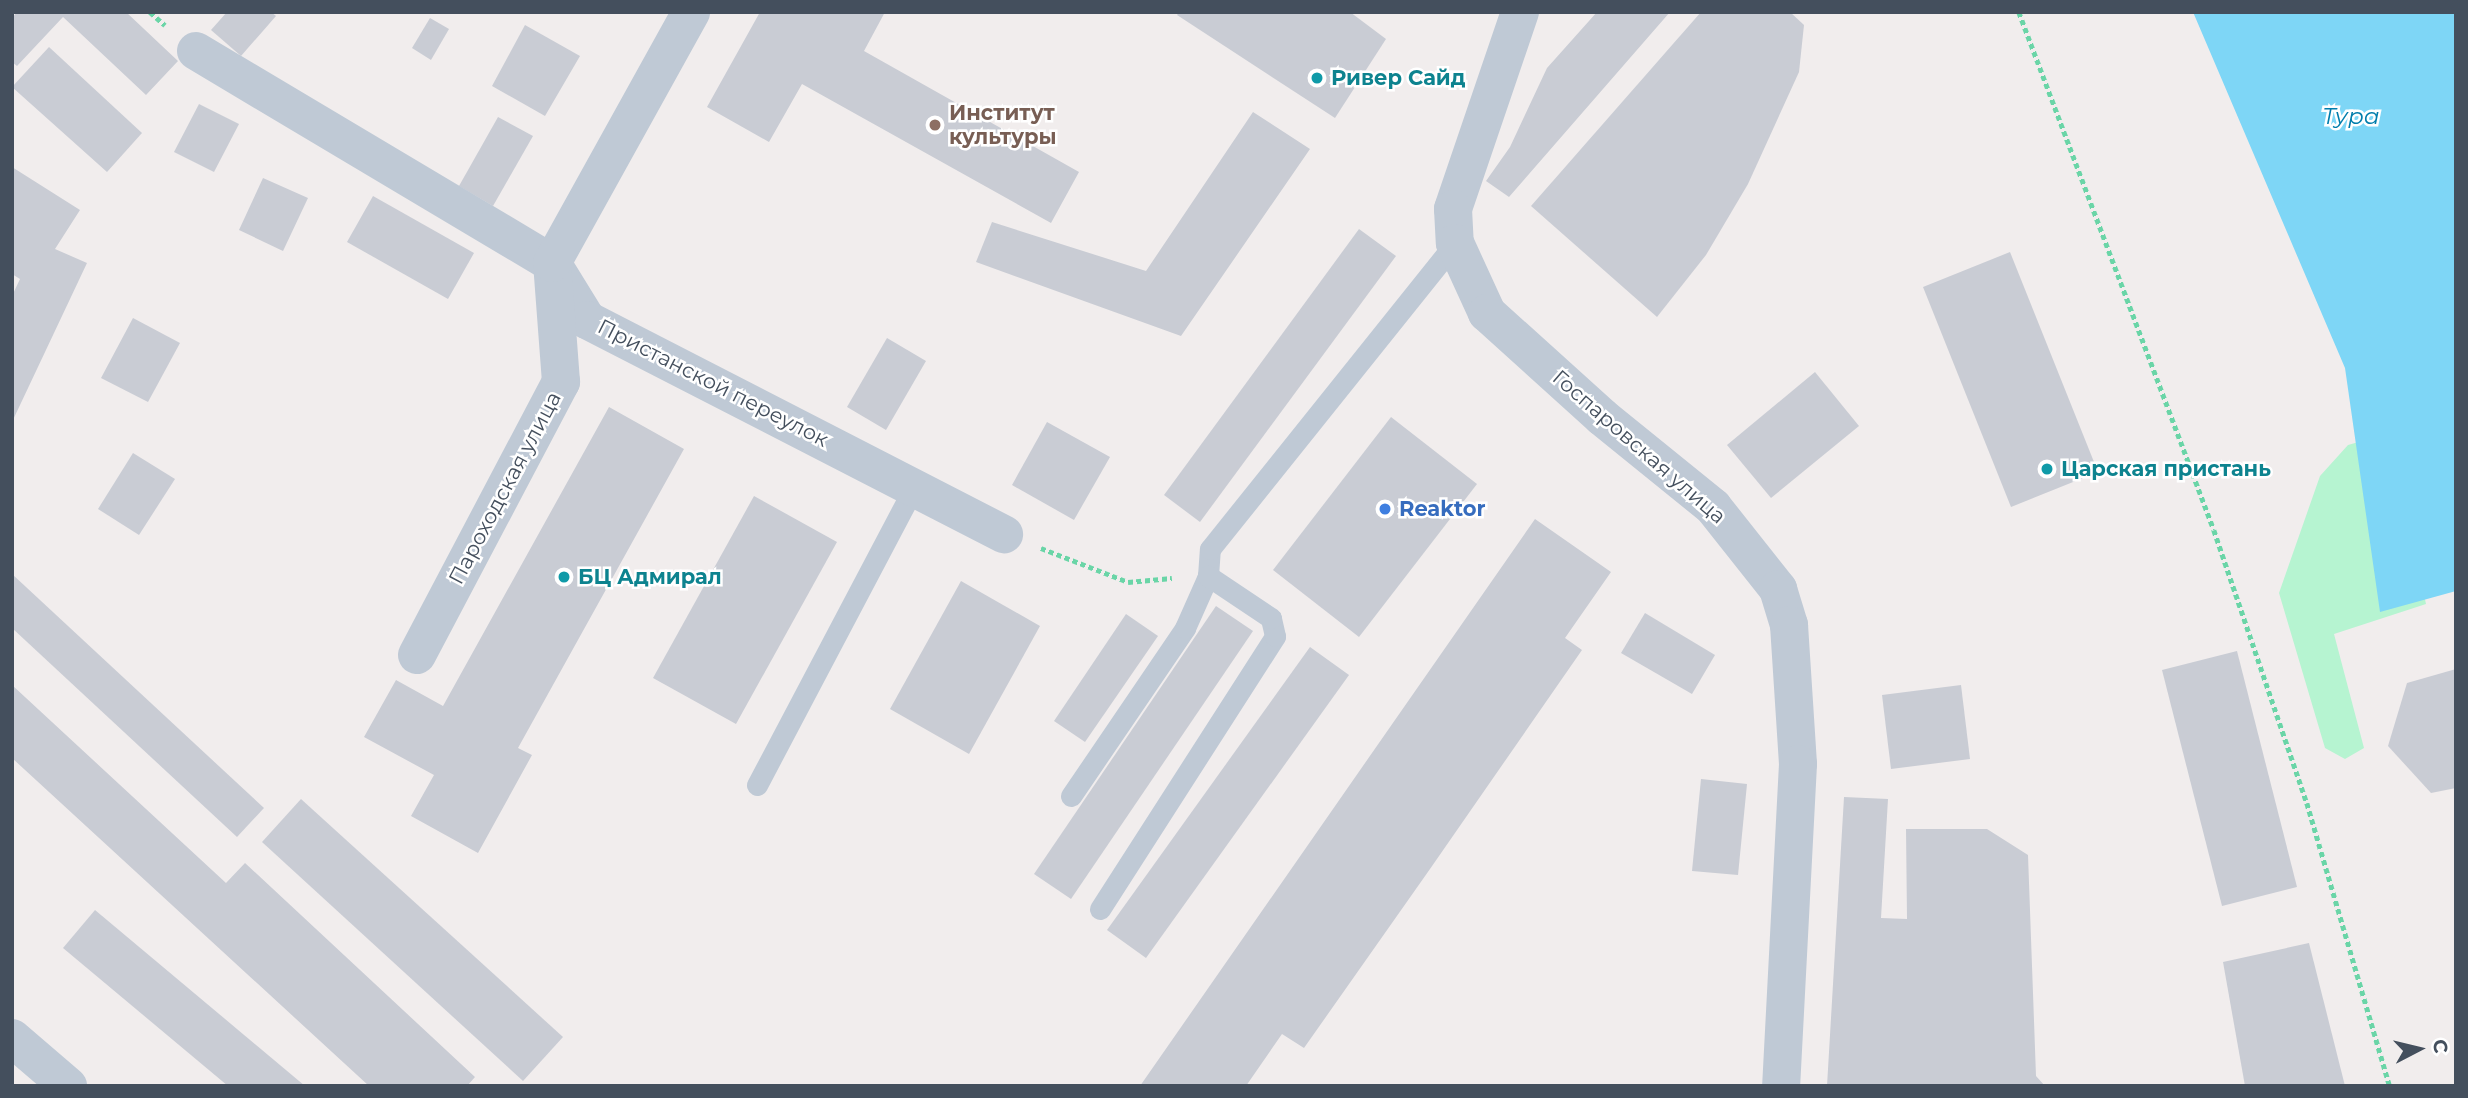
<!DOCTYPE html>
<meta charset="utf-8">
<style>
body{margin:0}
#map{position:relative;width:2468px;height:1098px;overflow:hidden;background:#f1eded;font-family:Montserrat,sans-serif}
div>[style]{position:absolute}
.green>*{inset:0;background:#b6f4d1}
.water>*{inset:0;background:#7ed6f6}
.building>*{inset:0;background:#c9ccd4}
.path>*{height:4.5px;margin-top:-2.25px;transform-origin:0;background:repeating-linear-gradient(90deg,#6ad5a7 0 5px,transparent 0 8.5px)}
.service>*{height:21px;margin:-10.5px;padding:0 10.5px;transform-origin:10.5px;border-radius:10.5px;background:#bfc9d5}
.minor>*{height:38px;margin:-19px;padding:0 19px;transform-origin:19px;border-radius:19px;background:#bfc9d5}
.dots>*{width:19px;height:19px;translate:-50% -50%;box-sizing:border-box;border:4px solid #fff;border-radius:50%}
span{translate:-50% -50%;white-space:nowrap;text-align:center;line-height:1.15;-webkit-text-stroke:5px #fff;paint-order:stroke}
.culture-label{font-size:21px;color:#0d838f;font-weight:700}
.left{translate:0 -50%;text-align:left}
.education-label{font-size:21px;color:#785e54;font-weight:700}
.street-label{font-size:21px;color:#444f5d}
.shop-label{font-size:21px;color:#366cbe;font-weight:700}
.water-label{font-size:23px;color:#017dac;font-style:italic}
.frame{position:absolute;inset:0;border:14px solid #444f5d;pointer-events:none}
.north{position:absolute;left:2384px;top:1014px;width:70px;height:70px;-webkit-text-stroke:5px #fff;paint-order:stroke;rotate:83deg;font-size:19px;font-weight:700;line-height:28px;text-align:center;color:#444f5d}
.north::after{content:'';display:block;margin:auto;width:24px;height:32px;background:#444f5d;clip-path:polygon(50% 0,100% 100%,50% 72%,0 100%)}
</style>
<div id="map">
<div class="green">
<i style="clip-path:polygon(2369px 439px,2394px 447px,2426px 604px,2334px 634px,2364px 748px,2345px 759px,2325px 748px,2279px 593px,2320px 476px,2348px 445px)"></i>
</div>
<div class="water">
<i style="clip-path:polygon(2193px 12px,2456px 12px,2456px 591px,2380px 612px,2345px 368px)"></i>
</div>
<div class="building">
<i style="clip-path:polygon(17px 12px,126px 12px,178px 61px,146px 95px,63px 17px,17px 66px,12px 62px,12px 18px)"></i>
<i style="clip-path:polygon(227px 12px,271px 12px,276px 16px,241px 56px,211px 30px)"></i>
<i style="clip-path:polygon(760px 12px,885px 12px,864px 51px,1079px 172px,1051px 223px,802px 84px,769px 142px,707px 107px)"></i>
<i style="clip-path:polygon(1179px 12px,1350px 12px,1386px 39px,1335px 118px,1177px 15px)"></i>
<i style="clip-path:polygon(1597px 12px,1670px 12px,1509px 197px,1486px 181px,1510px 147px,1547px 68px)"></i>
<i style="clip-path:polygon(1701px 12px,1790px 12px,1804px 25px,1799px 72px,1748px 184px,1706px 255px,1657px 317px,1531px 206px)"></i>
<i style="clip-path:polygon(430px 18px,449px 29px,431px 60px,412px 48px)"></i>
<i style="clip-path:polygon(525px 25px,580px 56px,545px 116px,492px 86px)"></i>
<i style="clip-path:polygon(49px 47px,142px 133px,107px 172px,12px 87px)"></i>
<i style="clip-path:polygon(199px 104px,239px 124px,214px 172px,174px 152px)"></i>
<i style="clip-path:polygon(1253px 112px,1310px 149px,1181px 336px,976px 262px,992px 222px,1146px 271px)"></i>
<i style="clip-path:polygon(498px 117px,533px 136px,493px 206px,459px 186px)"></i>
<i style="clip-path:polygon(12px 167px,80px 210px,55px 249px,87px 263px,12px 422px,12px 296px,20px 279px,12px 274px)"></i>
<i style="clip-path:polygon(263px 178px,308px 198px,283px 251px,239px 230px)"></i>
<i style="clip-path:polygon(373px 196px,474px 253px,448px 299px,347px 242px)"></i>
<i style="clip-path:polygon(1359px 229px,1396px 256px,1200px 522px,1164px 495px)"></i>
<i style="clip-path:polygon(2010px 252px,2098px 472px,2011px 507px,1923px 287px)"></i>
<i style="clip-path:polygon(133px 318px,180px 343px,148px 402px,101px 378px)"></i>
<i style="clip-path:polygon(887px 338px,926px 361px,886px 430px,847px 407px)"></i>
<i style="clip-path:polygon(1815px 372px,1859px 426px,1771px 498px,1727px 445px)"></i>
<i style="clip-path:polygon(609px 407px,684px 449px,518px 748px,532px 755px,478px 853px,411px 816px,434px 775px,364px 737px,396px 680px,443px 706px)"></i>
<i style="clip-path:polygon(1391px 417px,1477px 484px,1359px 637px,1273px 570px)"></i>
<i style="clip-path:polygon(1047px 422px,1110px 457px,1074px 520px,1012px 485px)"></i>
<i style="clip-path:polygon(133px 453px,175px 479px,139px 535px,98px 509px)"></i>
<i style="clip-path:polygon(754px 496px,837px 542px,736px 724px,653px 678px)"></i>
<i style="clip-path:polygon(1535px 519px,1611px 572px,1565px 638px,1582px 650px,1430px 869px,1304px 1048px,1282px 1034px,1246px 1086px,1140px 1086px)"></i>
<i style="clip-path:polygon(12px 574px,264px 808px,237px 837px,12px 628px)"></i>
<i style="clip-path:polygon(961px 581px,1040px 626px,969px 754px,890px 709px)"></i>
<i style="clip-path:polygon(1216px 606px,1253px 631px,1071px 899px,1034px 874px)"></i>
<i style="clip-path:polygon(1645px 613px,1715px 655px,1692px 694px,1621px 653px)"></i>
<i style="clip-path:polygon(1126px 614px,1158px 636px,1085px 742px,1054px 721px)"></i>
<i style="clip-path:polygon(1310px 647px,1349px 675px,1146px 958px,1107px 930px)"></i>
<i style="clip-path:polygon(2237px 651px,2297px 887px,2222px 906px,2162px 670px)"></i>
<i style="clip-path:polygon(2456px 669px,2456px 788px,2431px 793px,2388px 746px,2407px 683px)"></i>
<i style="clip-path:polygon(12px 685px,226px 883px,245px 863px,475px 1077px,467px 1086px,369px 1086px,12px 758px)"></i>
<i style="clip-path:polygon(1961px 685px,1970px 759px,1891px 769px,1882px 695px)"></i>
<i style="clip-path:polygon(1701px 779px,1747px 784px,1738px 875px,1692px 871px)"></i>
<i style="clip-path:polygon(1844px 797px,1888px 799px,1881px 918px,1907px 919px,1906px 829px,1987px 829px,2028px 855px,2036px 1076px,2045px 1086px,1827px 1086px)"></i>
<i style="clip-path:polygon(301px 799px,563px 1037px,523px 1081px,262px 842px)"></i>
<i style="clip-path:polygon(95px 910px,305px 1086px,228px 1086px,63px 948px)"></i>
<i style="clip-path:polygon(2309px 943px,2345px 1086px,2245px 1086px,2223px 962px)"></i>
</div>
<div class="path">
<i style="left:150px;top:12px;width:20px;rotate:41deg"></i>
<i style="left:2019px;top:12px;width:553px;rotate:69.37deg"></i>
<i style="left:2214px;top:530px;width:288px;rotate:71.2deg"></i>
<i style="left:2307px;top:803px;width:295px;rotate:73.7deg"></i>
<i style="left:1041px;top:548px;width:93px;rotate:21.3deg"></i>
<i style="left:1128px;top:582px;width:44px;rotate:-5.2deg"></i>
</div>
<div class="service">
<i style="left:757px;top:785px;width:339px;rotate:-62.2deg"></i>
<i style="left:1071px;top:796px;width:203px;rotate:-55.8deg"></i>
<i style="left:1185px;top:628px;width:57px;rotate:-66.1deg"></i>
<i style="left:1208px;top:576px;width:27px;rotate:-86deg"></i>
<i style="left:1210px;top:549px;width:392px;rotate:-51.3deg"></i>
<i style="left:1100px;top:909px;width:324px;rotate:-57.3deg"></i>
<i style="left:1275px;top:636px;width:18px;rotate:-103deg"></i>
<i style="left:1271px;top:618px;width:76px;rotate:-146.3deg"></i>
</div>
<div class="minor">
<i style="left:1520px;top:12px;width:208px;rotate:108.8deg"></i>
<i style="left:1453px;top:209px;width:34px;rotate:87deg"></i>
<i style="left:1455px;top:243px;width:77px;rotate:65.4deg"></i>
<i style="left:1487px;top:313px;width:155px;rotate:42.1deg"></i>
<i style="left:1602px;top:417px;width:143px;rotate:39deg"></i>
<i style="left:1713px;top:507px;width:105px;rotate:51.6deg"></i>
<i style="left:1778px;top:589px;width:38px;rotate:73deg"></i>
<i style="left:1789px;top:625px;width:139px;rotate:86.3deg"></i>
<i style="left:1798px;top:764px;width:322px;rotate:93deg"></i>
<i style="left:196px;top:51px;width:414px;rotate:30.8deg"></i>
<i style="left:552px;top:263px;width:67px;rotate:58.4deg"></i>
<i style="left:587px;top:320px;width:469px;rotate:27.2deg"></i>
<i style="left:417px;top:655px;width:309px;rotate:-62.2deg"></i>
<i style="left:561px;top:382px;width:119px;rotate:-94.3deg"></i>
<i style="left:552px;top:263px;width:287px;rotate:-61deg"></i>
<i style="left:12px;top:1038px;width:74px;rotate:40.6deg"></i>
</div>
<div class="dots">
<i style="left:1317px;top:78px;background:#0f9aa8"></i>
<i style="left:935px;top:125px;background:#8d6e63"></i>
<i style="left:2047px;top:469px;background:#0f9aa8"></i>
<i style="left:1385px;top:509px;background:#3f7fe0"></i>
<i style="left:564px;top:577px;background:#0f9aa8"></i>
</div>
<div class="culture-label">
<span class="left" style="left:1331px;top:78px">Ривер Сайд</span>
<span class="left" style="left:2061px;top:469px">Царская пристань</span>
<span class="left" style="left:578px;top:577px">БЦ Адмирал</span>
</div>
<div class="education-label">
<span class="left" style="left:949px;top:125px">Институт<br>культуры</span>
</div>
<div class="street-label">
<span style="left:713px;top:383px;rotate:27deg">Пристанской переулок</span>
<span style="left:1639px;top:447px;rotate:41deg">Госпаровская улица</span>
<span style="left:505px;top:488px;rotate:-62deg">Пароходская улица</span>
</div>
<div class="shop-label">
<span class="left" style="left:1399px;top:509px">Reaktor</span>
</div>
<div class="water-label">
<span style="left:2351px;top:116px">Тура</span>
</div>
<div class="frame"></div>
<div class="north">С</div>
</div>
